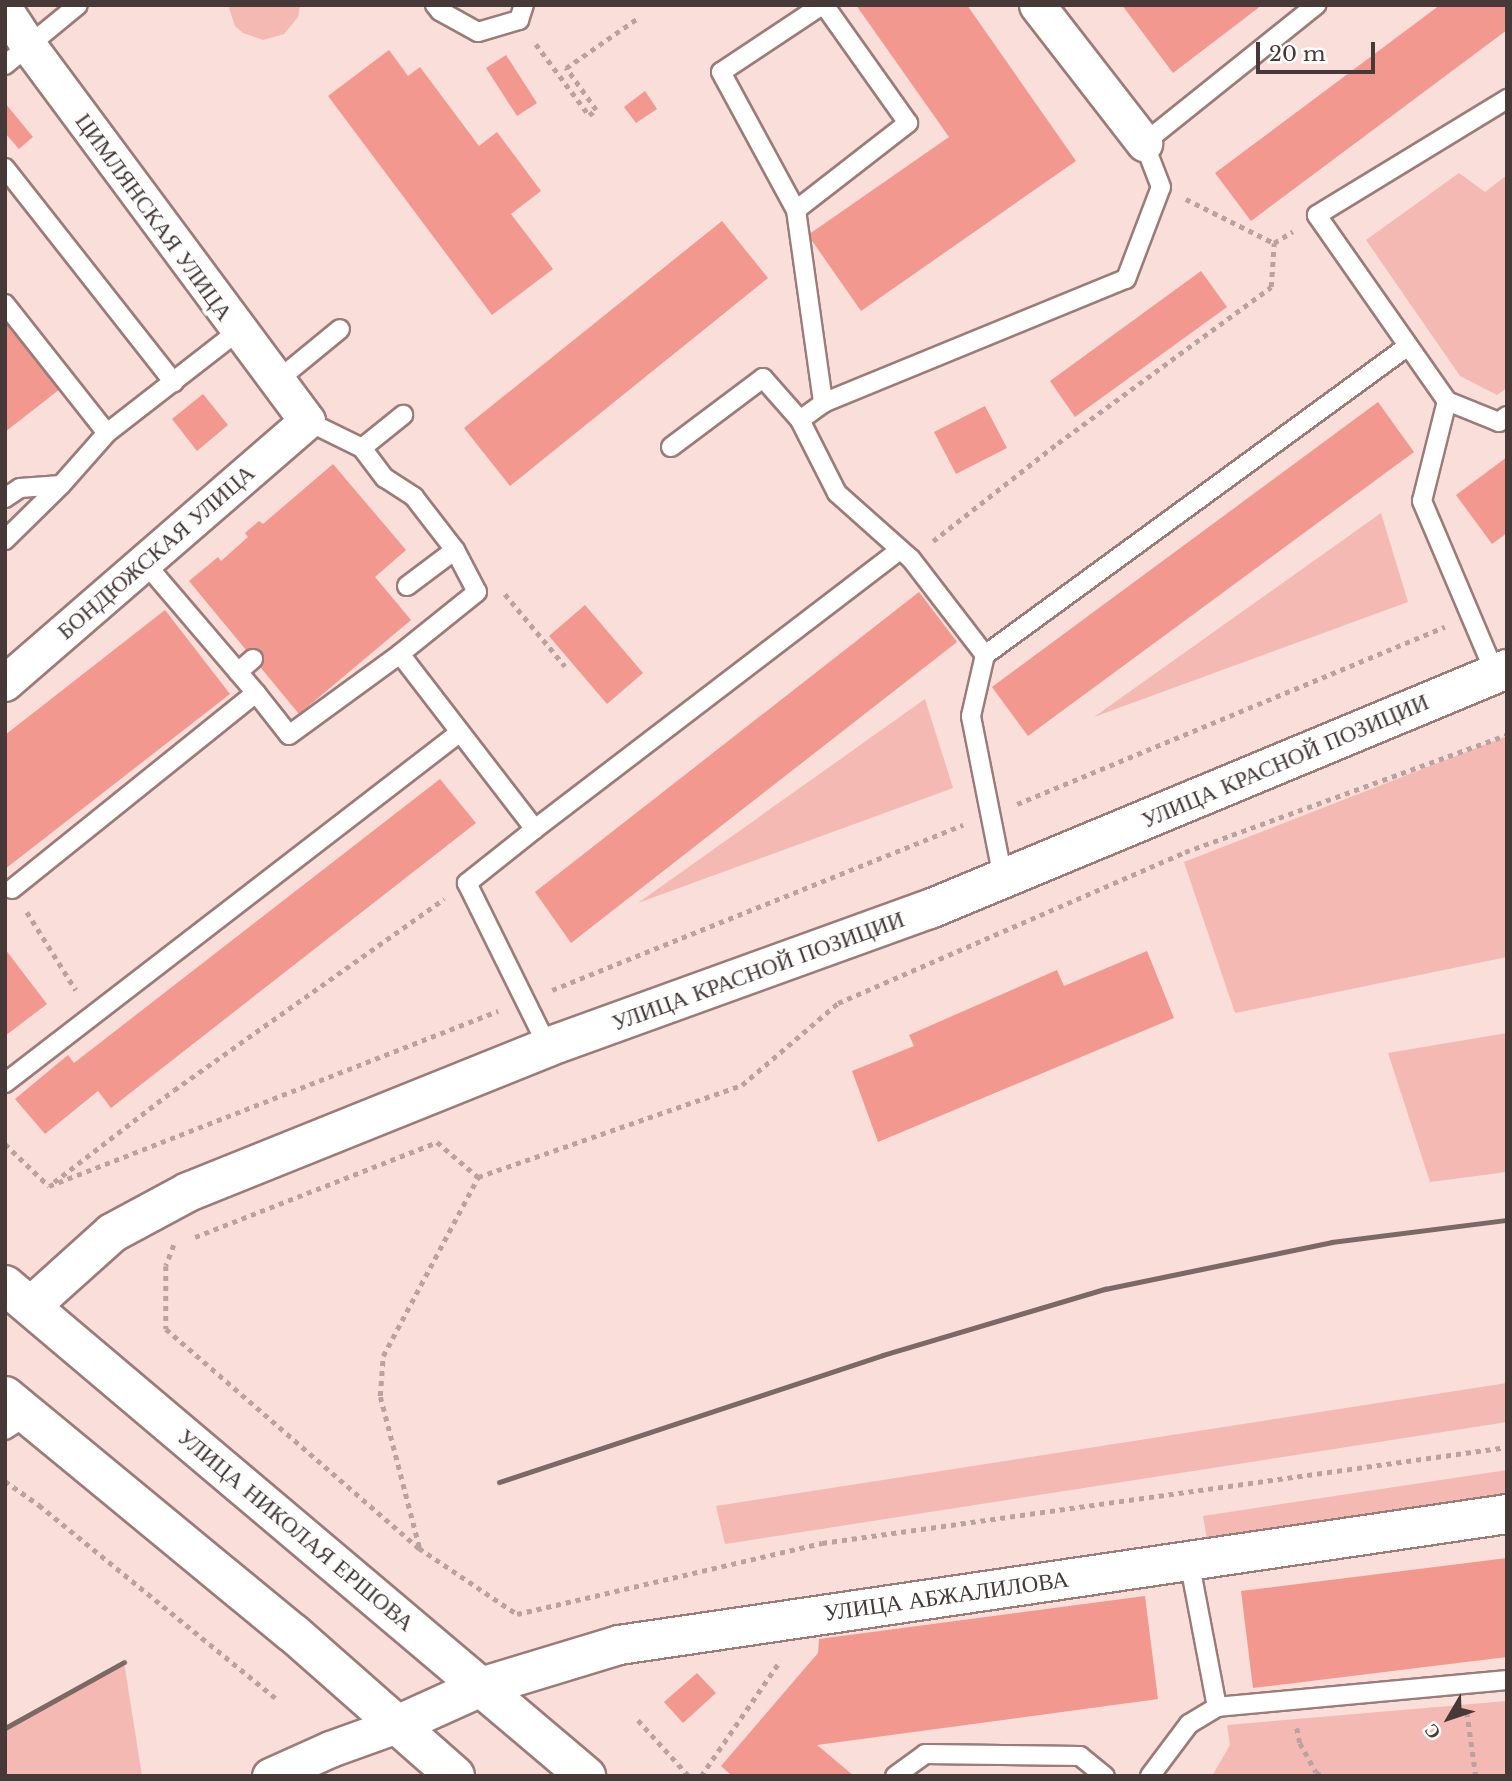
<!DOCTYPE html>
<meta charset="utf-8">
<style>
body{margin:0}
#map{position:relative;width:1512px;height:1781px;overflow:hidden;background:#fadeda;font-family:"Libre Baskerville",serif}
div>[style]{position:absolute}
.green>*{inset:0;background:#f4b9b2}
.building>*{inset:0;background:#f2988e}
.path>*{height:4.5px;margin-top:-2.25px;transform-origin:0;background:repeating-linear-gradient(90deg,#b9a29f 0 5px,transparent 0 10px)}
.roads{filter:drop-shadow(2px 0 #9c7c78) drop-shadow(-2px 0 #9c7c78) drop-shadow(0 2px #9c7c78) drop-shadow(0 -2px #9c7c78)}
.service>*{height:18px;margin:-9px;padding:0 9px;transform-origin:9px;border-radius:9px;background:#fff}
.minor>*{height:35px;margin:-17.5px;padding:0 17.5px;transform-origin:17.5px;border-radius:17.5px;background:#fff}
.tertiary>*{height:38px;margin:-19px;padding:0 19px;transform-origin:19px;border-radius:19px;background:#fff}
.secondary>*{height:38px;margin:-19px;padding:0 19px;transform-origin:19px;border-radius:19px;background:#fff}
.rail>*{height:5px;margin:-2.5px;padding:0 2.5px;transform-origin:2.5px;border-radius:2.5px;background:#7b6966}
span{translate:-50% -50%;white-space:nowrap;text-align:center;line-height:1.15;-webkit-text-stroke:7px #fff;paint-order:stroke}
.street-label{font-size:23px;color:#473937}
.frame{position:absolute;inset:0;border:7px solid #473937;pointer-events:none}
.north{position:absolute;left:1414px;top:1683px;width:70px;height:70px;-webkit-text-stroke:5px #fff;paint-order:stroke;rotate:231deg;font-size:19px;font-weight:700;line-height:28px;text-align:center;color:#473937}
.north::after{content:'';display:block;margin:auto;width:24px;height:32px;background:#473937;clip-path:polygon(50% 0,100% 100%,50% 72%,0 100%)}
.scale{position:absolute;left:1256px;top:42px;width:119px;height:32px;box-sizing:border-box;border:4px solid #473937;border-top:0;padding-left:9px;font-size:21px;line-height:24px;white-space:nowrap;color:#473937;-webkit-text-stroke:5px #fff;paint-order:stroke}
</style>
<div id="map">
<div class="green">
<i style="clip-path:polygon(228px 5px,300px 5px,300px 6px,298px 17px,284px 34px,263px 40px,243px 33px,235px 26px)"></i>
<i style="clip-path:polygon(1459px 173px,1485px 192px,1507px 175px,1507px 388px,1497px 395px,1460px 376px,1366px 240px)"></i>
<i style="clip-path:polygon(1381px 513px,1408px 602px,1094px 717px)"></i>
<i style="clip-path:polygon(925px 699px,953px 788px,638px 903px)"></i>
<i style="clip-path:polygon(1507px 736px,1507px 957px,1235px 1013px,1184px 862px)"></i>
<i style="clip-path:polygon(1507px 1033px,1507px 1172px,1430px 1182px,1388px 1053px)"></i>
<i style="clip-path:polygon(1507px 1383px,1507px 1422px,725px 1544px,716px 1506px)"></i>
<i style="clip-path:polygon(1507px 1470px,1507px 1500px,1208px 1545px,1203px 1516px)"></i>
<i style="clip-path:polygon(124px 1662px,142px 1776px,5px 1776px,5px 1728px)"></i>
<i style="clip-path:polygon(1507px 1701px,1507px 1776px,1212px 1776px,1230px 1745px,1227px 1725px)"></i>
</div>
<div class="building">
<i style="clip-path:polygon(856px 5px,967px 5px,1076px 161px,861px 311px,808px 235px,949px 137px)"></i>
<i style="clip-path:polygon(1122px 5px,1262px 5px,1173px 73px)"></i>
<i style="clip-path:polygon(1440px 5px,1507px 5px,1507px 30px,1251px 221px,1215px 173px)"></i>
<i style="clip-path:polygon(389px 50px,408px 76px,420px 67px,479px 146px,497px 132px,541px 191px,511px 214px,553px 269px,492px 315px,328px 96px)"></i>
<i style="clip-path:polygon(506px 55px,537px 103px,517px 116px,486px 68px)"></i>
<i style="clip-path:polygon(645px 91px,657px 109px,636px 123px,624px 107px)"></i>
<i style="clip-path:polygon(5px 103px,33px 137px,19px 149px,5px 133px)"></i>
<i style="clip-path:polygon(722px 221px,768px 278px,510px 486px,464px 428px)"></i>
<i style="clip-path:polygon(1201px 271px,1227px 307px,1075px 417px,1050px 381px)"></i>
<i style="clip-path:polygon(5px 322px,60px 389px,5px 432px)"></i>
<i style="clip-path:polygon(203px 394px,228px 425px,197px 451px,172px 419px)"></i>
<i style="clip-path:polygon(1378px 402px,1414px 452px,1028px 736px,992px 687px)"></i>
<i style="clip-path:polygon(985px 406px,1007px 448px,956px 474px,934px 432px)"></i>
<i style="clip-path:polygon(1507px 457px,1507px 533px,1492px 544px,1456px 495px)"></i>
<i style="clip-path:polygon(333px 464px,406px 550px,375px 577px,411px 620px,299px 714px,189px 581px,218px 557px,221px 561px,248px 537px,245px 533px,259px 521px,263px 524px)"></i>
<i style="clip-path:polygon(919px 592px,957px 642px,571px 943px,535px 892px)"></i>
<i style="clip-path:polygon(585px 605px,643px 673px,607px 704px,549px 636px)"></i>
<i style="clip-path:polygon(165px 610px,230px 694px,5px 869px,5px 735px)"></i>
<i style="clip-path:polygon(440px 779px,476px 823px,111px 1108px,98px 1091px,45px 1134px,15px 1099px,68px 1055px,74px 1063px)"></i>
<i style="clip-path:polygon(5px 949px,47px 1004px,5px 1036px)"></i>
<i style="clip-path:polygon(1147px 951px,1174px 1018px,878px 1142px,852px 1071px,914px 1046px,909px 1035px,1057px 970px,1064px 986px)"></i>
<i style="clip-path:polygon(1507px 1558px,1507px 1657px,1253px 1688px,1241px 1591px)"></i>
<i style="clip-path:polygon(1145px 1596px,1158px 1699px,817px 1745px,854px 1776px,732px 1776px,721px 1766px,818px 1653px,819px 1639px)"></i>
<i style="clip-path:polygon(697px 1673px,716px 1693px,683px 1723px,664px 1702px)"></i>
</div>
<div class="path">
<i style="left:536px;top:44px;width:89px;rotate:53.3deg"></i>
<i style="left:589px;top:115px;width:9px;rotate:-36deg"></i>
<i style="left:596px;top:110px;width:52px;rotate:-125.5deg"></i>
<i style="left:566px;top:68px;width:88px;rotate:-34.8deg"></i>
<i style="left:1186px;top:199px;width:98px;rotate:26.6deg"></i>
<i style="left:1274px;top:243px;width:22px;rotate:-32deg"></i>
<i style="left:933px;top:541px;width:159px;rotate:-38.1deg"></i>
<i style="left:1058px;top:443px;width:264px;rotate:-36.2deg"></i>
<i style="left:1271px;top:287px;width:44px;rotate:-86.1deg"></i>
<i style="left:505px;top:594px;width:94px;rotate:50.2deg"></i>
<i style="left:1017px;top:804px;width:463px;rotate:-22.5deg"></i>
<i style="left:27px;top:912px;width:92px;rotate:57.9deg"></i>
<i style="left:552px;top:990px;width:443px;rotate:-21.9deg"></i>
<i style="left:5px;top:1144px;width:61px;rotate:43.7deg"></i>
<i style="left:54px;top:1182px;width:151px;rotate:-37.5deg"></i>
<i style="left:174px;top:1090px;width:331px;rotate:-35.3deg"></i>
<i style="left:49px;top:1186px;width:482px;rotate:-21.3deg"></i>
<i style="left:195px;top:1237px;width:260px;rotate:-21.4deg"></i>
<i style="left:437px;top:1142px;width:54px;rotate:40.5deg"></i>
<i style="left:174px;top:1245px;width:22px;rotate:111deg"></i>
<i style="left:166px;top:1266px;width:63px;rotate:90deg"></i>
<i style="left:166px;top:1329px;width:335px;rotate:40.9deg"></i>
<i style="left:419px;top:1548px;width:118px;rotate:34deg"></i>
<i style="left:517px;top:1614px;width:313px;rotate:-13.1deg"></i>
<i style="left:822px;top:1543px;width:692px;rotate:-7.98deg"></i>
<i style="left:5px;top:1481px;width:42px;rotate:35.2deg"></i>
<i style="left:39px;top:1505px;width:306px;rotate:39.2deg"></i>
<i style="left:419px;top:1547px;width:156px;rotate:-104.5deg"></i>
<i style="left:380px;top:1396px;width:40px;rotate:-85.7deg"></i>
<i style="left:383px;top:1356px;width:203px;rotate:-62deg"></i>
<i style="left:478px;top:1177px;width:280px;rotate:-19.2deg"></i>
<i style="left:742px;top:1085px;width:126px;rotate:-40.5deg"></i>
<i style="left:838px;top:1003px;width:378px;rotate:-23.5deg"></i>
<i style="left:1185px;top:852px;width:343px;rotate:-20deg"></i>
<i style="left:1467px;top:1712px;width:65px;rotate:82deg"></i>
<i style="left:638px;top:1720px;width:76px;rotate:47.7deg"></i>
<i style="left:1297px;top:1728px;width:15px;rotate:79deg"></i>
<i style="left:1300px;top:1743px;width:33px;rotate:61deg"></i>
<i style="left:1316px;top:1772px;width:7px;rotate:34deg"></i>
<i style="left:701px;top:1776px;width:140px;rotate:-55.5deg"></i>
</div>
<div class="roads">
<div class="service">
<i style="left:435px;top:5px;width:8px;rotate:50deg"></i>
<i style="left:440px;top:11px;width:43px;rotate:28.9deg"></i>
<i style="left:478px;top:32px;width:43px;rotate:-16.3deg"></i>
<i style="left:519px;top:20px;width:16px;rotate:-72deg"></i>
<i style="left:822px;top:5px;width:121px;rotate:146.4deg"></i>
<i style="left:721px;top:72px;width:157px;rotate:61.5deg"></i>
<i style="left:796px;top:210px;width:195px;rotate:82deg"></i>
<i style="left:5px;top:65px;width:94px;rotate:-39.4deg"></i>
<i style="left:5px;top:168px;width:273px;rotate:51.8deg"></i>
<i style="left:796px;top:210px;width:142px;rotate:-37.8deg"></i>
<i style="left:908px;top:123px;width:145px;rotate:-125.4deg"></i>
<i style="left:5px;top:304px;width:164px;rotate:51.7deg"></i>
<i style="left:278px;top:380px;width:80px;rotate:-39.4deg"></i>
<i style="left:1447px;top:401px;width:56px;rotate:22deg"></i>
<i style="left:1499px;top:422px;width:10px;rotate:-37deg"></i>
<i style="left:307px;top:421px;width:61px;rotate:26.1deg"></i>
<i style="left:362px;top:448px;width:38px;rotate:53deg"></i>
<i style="left:385px;top:478px;width:35px;rotate:33deg"></i>
<i style="left:414px;top:497px;width:67px;rotate:52.3deg"></i>
<i style="left:455px;top:550px;width:47px;rotate:62.4deg"></i>
<i style="left:477px;top:592px;width:99px;rotate:141.2deg"></i>
<i style="left:400px;top:654px;width:221px;rotate:52.4deg"></i>
<i style="left:535px;top:829px;width:87px;rotate:141.5deg"></i>
<i style="left:467px;top:883px;width:183px;rotate:63.7deg"></i>
<i style="left:671px;top:447px;width:115px;rotate:-36.9deg"></i>
<i style="left:763px;top:378px;width:56px;rotate:48.6deg"></i>
<i style="left:362px;top:448px;width:53px;rotate:-38.8deg"></i>
<i style="left:5px;top:498px;width:18px;rotate:-34deg"></i>
<i style="left:20px;top:488px;width:41px;rotate:-4.2deg"></i>
<i style="left:5px;top:540px;width:78px;rotate:-44.5deg"></i>
<i style="left:61px;top:485px;width:69px;rotate:-48.5deg"></i>
<i style="left:107px;top:433px;width:166px;rotate:-37.9deg"></i>
<i style="left:407px;top:586px;width:60px;rotate:-36.9deg"></i>
<i style="left:985px;top:655px;width:524px;rotate:-36.15deg"></i>
<i style="left:238px;top:672px;width:20px;rotate:-41deg"></i>
<i style="left:1495px;top:673px;width:187px;rotate:-113deg"></i>
<i style="left:1422px;top:501px;width:103px;rotate:-76deg"></i>
<i style="left:1447px;top:401px;width:227px;rotate:-125deg"></i>
<i style="left:1317px;top:215px;width:223px;rotate:-31.4deg"></i>
<i style="left:256px;top:693px;width:53px;rotate:51.8deg"></i>
<i style="left:289px;top:735px;width:137px;rotate:-36.1deg"></i>
<i style="left:535px;top:829px;width:457px;rotate:-37.4deg"></i>
<i style="left:1003px;top:878px;width:165px;rotate:-101.2deg"></i>
<i style="left:971px;top:716px;width:63px;rotate:-77.1deg"></i>
<i style="left:985px;top:655px;width:121px;rotate:-127.6deg"></i>
<i style="left:911px;top:559px;width:99px;rotate:-138.3deg"></i>
<i style="left:837px;top:493px;width:82px;rotate:-116.9deg"></i>
<i style="left:800px;top:420px;width:29px;rotate:-36deg"></i>
<i style="left:823px;top:403px;width:327px;rotate:-22.3deg"></i>
<i style="left:1126px;top:279px;width:98px;rotate:-69.2deg"></i>
<i style="left:1161px;top:187px;width:47px;rotate:-111.1deg"></i>
<i style="left:1144px;top:143px;width:221px;rotate:-38.7deg"></i>
<i style="left:12px;top:889px;width:313px;rotate:-38.8deg"></i>
<i style="left:256px;top:693px;width:171px;rotate:-130.5deg"></i>
<i style="left:5px;top:1083px;width:573px;rotate:-37.63deg"></i>
<i style="left:5px;top:1430px;width:27px;rotate:-33deg"></i>
<i style="left:1217px;top:1707px;width:291px;rotate:-5.3deg"></i>
<i style="left:895px;top:1776px;width:37px;rotate:-36deg"></i>
<i style="left:925px;top:1754px;width:155px;rotate:0.7deg"></i>
<i style="left:1080px;top:1756px;width:32px;rotate:39deg"></i>
<i style="left:1150px;top:1776px;width:65px;rotate:-53.1deg"></i>
<i style="left:1189px;top:1724px;width:33px;rotate:-31deg"></i>
<i style="left:1217px;top:1707px;width:150px;rotate:-100.8deg"></i>
</div>
<div class="minor">
<i style="left:1037px;top:5px;width:175px;rotate:52.2deg"></i>
<i style="left:5px;top:10px;width:42px;rotate:56.7deg"></i>
<i style="left:28px;top:45px;width:468px;rotate:53.4deg"></i>
<i style="left:307px;top:421px;width:400px;rotate:139.1deg"></i>
<i style="left:270px;top:1776px;width:66px;rotate:-24.2deg"></i>
<i style="left:330px;top:1749px;width:71px;rotate:-19.7deg"></i>
</div>
<div class="tertiary">
<i style="left:31px;top:1306px;width:109px;rotate:-42deg"></i>
<i style="left:112px;top:1233px;width:86px;rotate:-28.3deg"></i>
<i style="left:188px;top:1192px;width:388px;rotate:-21.9deg"></i>
<i style="left:548px;top:1047px;width:406px;rotate:-19.9deg"></i>
<i style="left:930px;top:909px;width:625px;rotate:-22.58deg"></i>
<i style="left:397px;top:1725px;width:92px;rotate:-24.3deg"></i>
<i style="left:481px;top:1687px;width:144px;rotate:-16.9deg"></i>
<i style="left:619px;top:1645px;width:898px;rotate:-8.39deg"></i>
</div>
<div class="secondary">
<i style="left:5px;top:1285px;width:761px;rotate:40.2deg"></i>
<i style="left:5px;top:1396px;width:373px;rotate:39.5deg"></i>
<i style="left:293px;top:1633px;width:216px;rotate:41.4deg"></i>
</div>
</div>
<div class="rail">
<i style="left:499px;top:1482px;width:404px;rotate:-18.3deg"></i>
<i style="left:883px;top:1355px;width:232px;rotate:-16.6deg"></i>
<i style="left:1105px;top:1289px;width:232px;rotate:-11.7deg"></i>
<i style="left:1332px;top:1242px;width:176px;rotate:-7.2deg"></i>
<i style="left:5px;top:1728px;width:136px;rotate:-29deg"></i>
</div>
<div class="street-label">
<span style="left:154px;top:217px;rotate:54deg">ЦИМЛЯНСКАЯ УЛИЦА</span>
<span style="left:156px;top:552px;rotate:-41deg">БОНДЮЖСКАЯ УЛИЦА</span>
<span style="left:1285px;top:761px;rotate:-23deg">УЛИЦА КРАСНОЙ ПОЗИЦИИ</span>
<span style="left:758px;top:971px;rotate:-20deg">УЛИЦА КРАСНОЙ ПОЗИЦИИ</span>
<span style="left:296px;top:1530px;rotate:40deg">УЛИЦА НИКОЛАЯ ЕРШОВА</span>
<span style="left:946px;top:1596px;rotate:-8deg">УЛИЦА АБЖАЛИЛОВА</span>
</div>
<div class="frame"></div>
<div class="north">С</div>
<div class="scale">20 m</div>
</div>
